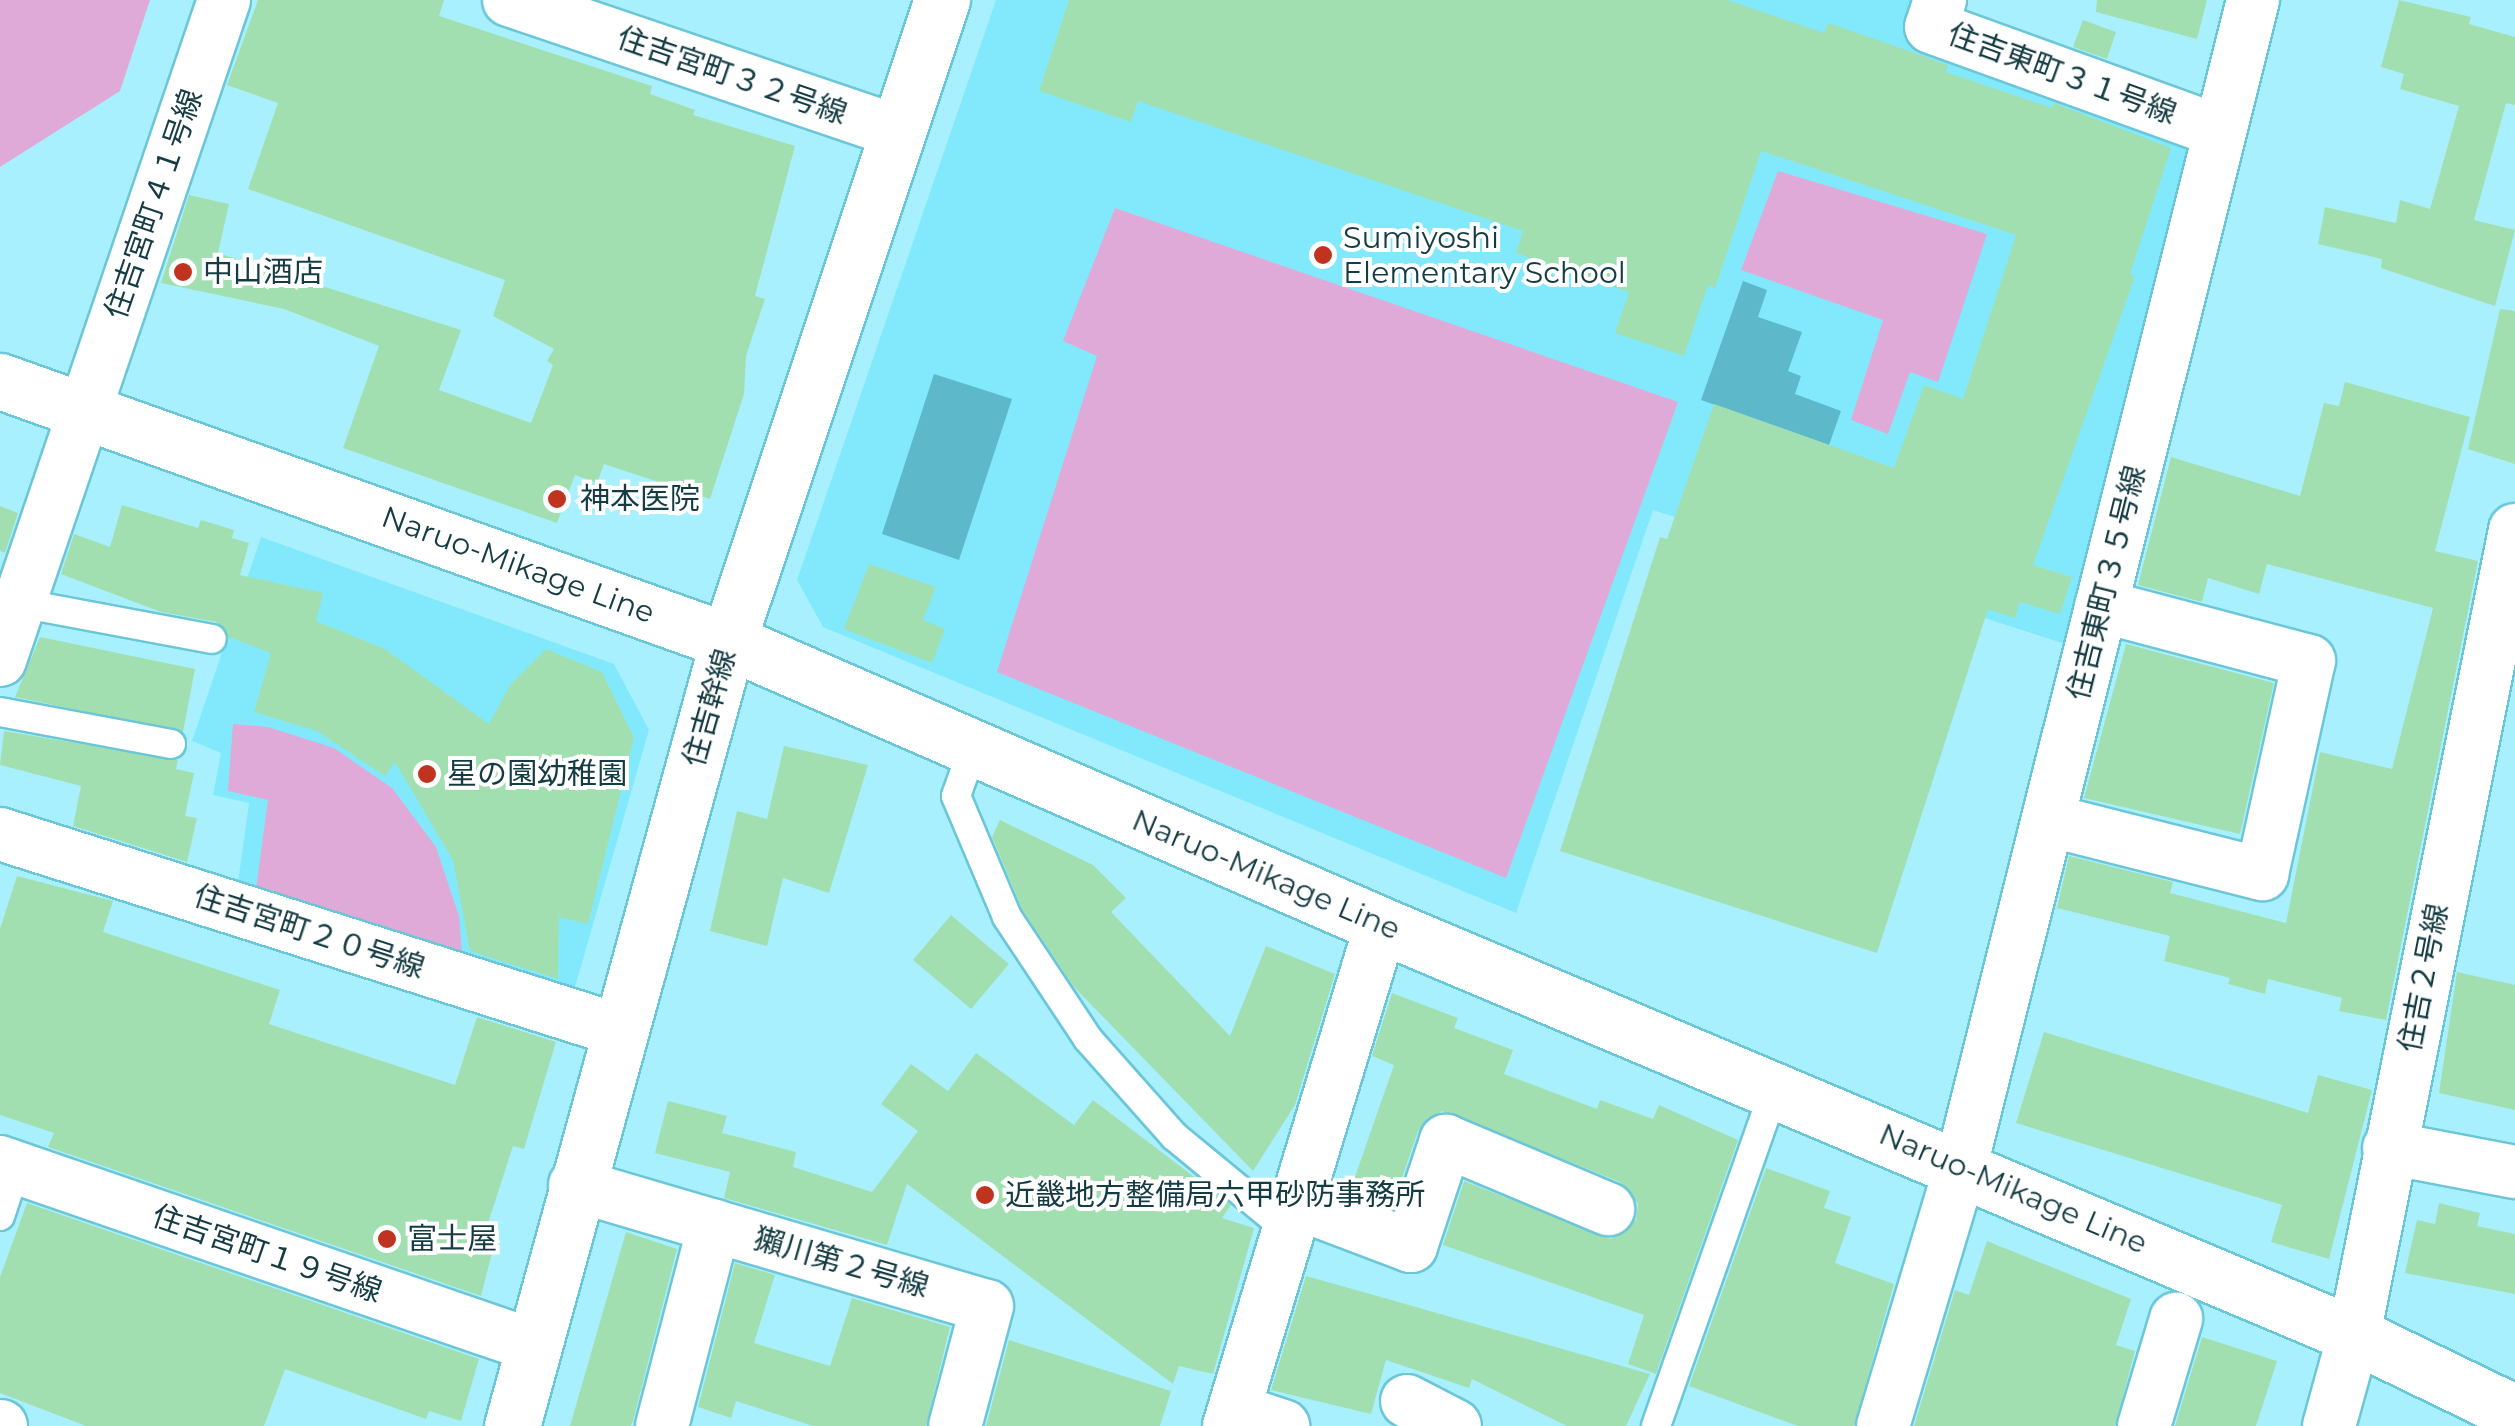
<!DOCTYPE html>
<meta charset="utf-8">
<style>
body{margin:0}
#map{position:relative;width:2515px;height:1426px;overflow:hidden;background:#a9f0fe;font-family:Montserrat,"Noto Sans JP",sans-serif}
div>[style]{position:absolute}
.built>*{inset:0;background:#82e9fd}
.green>*{inset:0;background:#dfaad7}
.water>*{inset:0;background:#5db9ca}
.building>*{inset:0;background:#a2dfb0}
.roads{filter:drop-shadow(2px 0 #6bc6d8) drop-shadow(-2px 0 #6bc6d8) drop-shadow(0 2px #6bc6d8) drop-shadow(0 -2px #6bc6d8)}
.lane>*{height:28px;margin:-14px;padding:0 14px;transform-origin:14px;border-radius:14px;background:#fff}
.street>*{height:52px;margin:-26px;padding:0 26px;transform-origin:26px;border-radius:26px;background:#fff}
.secondary>*{height:55px;margin:-27.5px;padding:0 27.5px;transform-origin:27.5px;border-radius:27.5px;background:#fff}
.dots>*{width:28px;height:28px;translate:-50% -50%;box-sizing:border-box;border:5px solid #fff;border-radius:50%}
span{translate:-50% -50%;white-space:nowrap;text-align:center;line-height:1.15;-webkit-text-stroke:8px #fff;paint-order:stroke}
.street-label{font-size:30px;color:#153c43}
.poi-label{font-size:30px;color:#153c43}
.left{translate:0 -50%;text-align:left}
</style>
<div id="map">
<div class="built">
<i style="clip-path:polygon(996px 0,1920px 0,2182px 136px,2189px 150px,2068px 645px,1653px 510px,1516px 913px,823px 627px,797px 580px)"></i>
<i style="clip-path:polygon(261px 537px,614px 664px,649px 730px,571px 1001px,237px 889px,249px 803px,213px 795px,221px 753px,192px 741px)"></i>
</div>
<div class="green">
<i style="clip-path:polygon(0 0,150px 0,120px 91px,0 167px)"></i>
<i style="clip-path:polygon(1778px 171px,1987px 234px,1938px 382px,1910px 372px,1888px 434px,1851px 420px,1883px 320px,1741px 270px)"></i>
<i style="clip-path:polygon(1115px 208px,1678px 402px,1506px 878px,997px 672px,1097px 356px,1063px 341px)"></i>
<i style="clip-path:polygon(233px 724px,268px 727px,334px 748px,392px 788px,436px 847px,459px 916px,462px 953px,256px 889px,268px 800px,228px 791px)"></i>
</div>
<div class="water">
<i style="clip-path:polygon(1743px 281px,1767px 290px,1758px 317px,1802px 332px,1788px 371px,1801px 376px,1795px 394px,1841px 411px,1829px 445px,1701px 400px)"></i>
<i style="clip-path:polygon(934px 374px,1012px 399px,959px 560px,882px 534px)"></i>
</div>
<div class="building">
<i style="clip-path:polygon(258px 0,444px 0,439px 16px,652px 86px,650px 94px,695px 110px,693px 115px,795px 146px,755px 296px,765px 299px,746px 356px,744px 394px,710px 499px,604px 464px,597px 483px,575px 475px,557px 523px,343px 448px,379px 346px,284px 309px,161px 283px,189px 195px,229px 204px,218px 253px,461px 330px,439px 390px,531px 423px,553px 365px,547px 361px,554px 349px,493px 316px,505px 280px,248px 189px,278px 103px,227px 85px)"></i>
<i style="clip-path:polygon(1069px 0,1727px 0,1824px 33px,1828px 23px,1918px 54px,1948px 65px,1946px 72px,2052px 108px,2054px 103px,2171px 148px,2130px 274px,2135px 276px,2033px 565px,2072px 577px,2060px 614px,2020px 602px,2015px 618px,1988px 609px,1877px 953px,1560px 851px,1660px 537px,1667px 539px,1714px 404px,1894px 468px,1924px 385px,1963px 399px,2016px 235px,1761px 151px,1715px 288px,1708px 285px,1684px 356px,1615px 333px,1629px 292px,1516px 253px,1523px 231px,1138px 101px,1131px 122px,1039px 91px)"></i>
<i style="clip-path:polygon(2097px 0,2207px 0,2197px 39px,2096px 12px)"></i>
<i style="clip-path:polygon(2399px 0,2471px 17px,2469px 24px,2515px 37px,2515px 105px,2506px 103px,2474px 220px,2515px 230px,2495px 306px,2381px 268px,2382px 259px,2318px 244px,2325px 207px,2396px 223px,2400px 200px,2430px 209px,2459px 106px,2400px 89px,2404px 74px,2381px 67px)"></i>
<i style="clip-path:polygon(2083px 20px,2116px 32px,2107px 59px,2073px 47px)"></i>
<i style="clip-path:polygon(2500px 309px,2515px 311px,2515px 464px,2468px 449px)"></i>
<i style="clip-path:polygon(2345px 382px,2470px 417px,2435px 551px,2478px 561px,2386px 1020px,2339px 1011px,2342px 998px,2268px 979px,2265px 994px,2228px 984px,2230px 978px,2164px 961px,2170px 936px,2057px 908px,2069px 856px,2173px 882px,2170px 893px,2286px 923px,2320px 752px,2392px 769px,2433px 608px,2267px 564px,2259px 594px,2208px 578px,2202px 602px,2138px 585px,2171px 457px,2300px 496px,2324px 403px,2339px 406px)"></i>
<i style="clip-path:polygon(122px 505px,198px 528px,201px 520px,234px 530px,232px 538px,249px 543px,240px 575px,323px 593px,316px 621px,385px 649px,489px 724px,510px 685px,546px 649px,602px 672px,634px 738px,588px 924px,559px 917px,558px 979px,470px 951px,453px 860px,395px 762px,385px 776px,317px 731px,254px 712px,271px 653px,229px 637px,216px 622px,161px 612px,61px 574px,74px 534px,110px 547px)"></i>
<i style="clip-path:polygon(0 506px,18px 513px,5px 553px,0 551px)"></i>
<i style="clip-path:polygon(869px 564px,936px 587px,923px 620px,945px 629px,932px 663px,844px 629px)"></i>
<i style="clip-path:polygon(40px 637px,195px 669px,183px 732px,15px 697px)"></i>
<i style="clip-path:polygon(2126px 644px,2274px 683px,2240px 834px,2084px 798px)"></i>
<i style="clip-path:polygon(4px 731px,178px 760px,176px 769px,194px 773px,185px 816px,197px 818px,187px 862px,73px 826px,81px 786px,0 765px)"></i>
<i style="clip-path:polygon(784px 746px,868px 765px,829px 893px,783px 878px,767px 946px,710px 931px,737px 811px,767px 819px)"></i>
<i style="clip-path:polygon(1000px 820px,1093px 865px,1126px 898px,1111px 912px,1230px 1036px,1266px 946px,1335px 974px,1295px 1105px,1253px 1171px,1074px 987px,1022px 909px,992px 837px)"></i>
<i style="clip-path:polygon(17px 876px,113px 901px,103px 932px,280px 990px,269px 1024px,455px 1085px,477px 1017px,556px 1042px,524px 1149px,513px 1146px,480px 1248px,492px 1253px,481px 1296px,48px 1147px,54px 1133px,0 1115px,0 929px)"></i>
<i style="clip-path:polygon(951px 915px,1009px 964px,971px 1009px,913px 960px)"></i>
<i style="clip-path:polygon(2457px 972px,2515px 985px,2515px 1110px,2439px 1093px)"></i>
<i style="clip-path:polygon(1392px 993px,1458px 1018px,1454px 1028px,1513px 1050px,1504px 1074px,1597px 1109px,1600px 1100px,1653px 1119px,1659px 1105px,1738px 1140px,1656px 1374px,1628px 1364px,1644px 1315px,1443px 1245px,1464px 1181px,1611px 1239px,1636px 1220px,1638px 1204px,1620px 1182px,1442px 1111px,1418px 1131px,1392px 1207px,1350px 1191px,1394px 1065px,1372px 1056px)"></i>
<i style="clip-path:polygon(2044px 1032px,2308px 1113px,2318px 1075px,2372px 1090px,2329px 1259px,2271px 1242px,2282px 1205px,2016px 1123px)"></i>
<i style="clip-path:polygon(976px 1053px,1074px 1125px,1093px 1100px,1231px 1205px,1222px 1218px,1254px 1228px,1213px 1374px,1179px 1366px,1173px 1384px,907px 1184px,887px 1245px,724px 1198px,730px 1172px,655px 1153px,668px 1101px,727px 1116px,722px 1133px,796px 1152px,793px 1167px,872px 1192px,918px 1131px,881px 1104px,911px 1064px,948px 1091px)"></i>
<i style="clip-path:polygon(1766px 1168px,1830px 1191px,1824px 1208px,1851px 1217px,1835px 1263px,1894px 1284px,1854px 1426px,1798px 1426px,1689px 1386px)"></i>
<i style="clip-path:polygon(27px 1203px,479px 1359px,461px 1421px,429px 1411px,426px 1419px,285px 1369px,264px 1426px,86px 1426px,0 1393px,0 1277px)"></i>
<i style="clip-path:polygon(2439px 1203px,2480px 1213px,2477px 1226px,2515px 1234px,2515px 1294px,2405px 1273px,2417px 1220px,2435px 1224px)"></i>
<i style="clip-path:polygon(626px 1232px,677px 1249px,633px 1421px,631px 1426px,570px 1426px)"></i>
<i style="clip-path:polygon(1987px 1241px,2131px 1299px,2116px 1345px,2135px 1351px,2115px 1426px,1914px 1426px,1955px 1290px,1969px 1295px)"></i>
<i style="clip-path:polygon(735px 1263px,775px 1275px,754px 1343px,830px 1366px,852px 1298px,950px 1327px,926px 1426px,813px 1426px,736px 1401px,731px 1418px,698px 1407px)"></i>
<i style="clip-path:polygon(1306px 1276px,1388px 1299px,1650px 1374px,1626px 1426px,1567px 1426px,1472px 1379px,1469px 1388px,1386px 1360px,1371px 1414px,1271px 1390px)"></i>
<i style="clip-path:polygon(2202px 1337px,2277px 1361px,2256px 1426px,2175px 1426px)"></i>
<i style="clip-path:polygon(1009px 1340px,1171px 1391px,1160px 1426px,986px 1426px)"></i>
</div>
<div class="roads">
<div class="lane">
<i style="left:20px;top:603px;width:195px;rotate:10.6deg"></i>
<i style="left:0;top:712px;width:174px;rotate:10.6deg"></i>
<i style="left:973px;top:748px;width:51px;rotate:109.5deg"></i>
<i style="left:956px;top:796px;width:131px;rotate:67.1deg"></i>
<i style="left:1007px;top:917px;width:146px;rotate:56.4deg"></i>
<i style="left:1088px;top:1039px;width:130px;rotate:48.4deg"></i>
<i style="left:1174px;top:1136px;width:148px;rotate:39.5deg"></i>
<i style="left:0;top:1216px;width:51px;rotate:-71.6deg"></i>
<i style="left:1656px;top:1426px;width:357px;rotate:-70.6deg"></i>
</div>
<div class="street">
<i style="left:509px;top:0;width:411px;rotate:18.7deg"></i>
<i style="left:1940px;top:0;width:28px;rotate:108deg"></i>
<i style="left:1931px;top:27px;width:306px;rotate:19.9deg"></i>
<i style="left:0;top:660px;width:697px;rotate:-71.25deg"></i>
<i style="left:2048px;top:820px;width:221px;rotate:14.2deg"></i>
<i style="left:2262px;top:874px;width:218px;rotate:-77.6deg"></i>
<i style="left:2309px;top:661px;width:215px;rotate:-165.2deg"></i>
<i style="left:0;top:834px;width:648px;rotate:17.6deg"></i>
<i style="left:2389px;top:1148px;width:128px;rotate:10.8deg"></i>
<i style="left:0;top:1162px;width:565px;rotate:19.01deg"></i>
<i style="left:575px;top:1185px;width:429px;rotate:16.4deg"></i>
<i style="left:987px;top:1306px;width:124px;rotate:104.9deg"></i>
<i style="left:1297px;top:1203px;width:122px;rotate:20.7deg"></i>
<i style="left:1411px;top:1246px;width:111px;rotate:-71.6deg"></i>
<i style="left:1446px;top:1141px;width:176px;rotate:22.8deg"></i>
<i style="left:1407px;top:1401px;width:54px;rotate:27.5deg"></i>
<i style="left:1234px;top:1410px;width:52px;rotate:18.1deg"></i>
<i style="left:0;top:1426px;width:1px"></i>
<i style="left:662px;top:1426px;width:207px;rotate:-75.4deg"></i>
<i style="left:1229px;top:1426px;width:524px;rotate:-73.12deg"></i>
<i style="left:1883px;top:1426px;width:271px;rotate:-73.3deg"></i>
<i style="left:1961px;top:1166px;width:1202px;rotate:-75.94deg"></i>
<i style="left:2144px;top:1426px;width:112px;rotate:-73.3deg"></i>
<i style="left:2329px;top:1426px;width:94px;rotate:-74.6deg"></i>
<i style="left:2354px;top:1335px;width:821px;rotate:-78.69deg"></i>
</div>
<div class="secondary">
<i style="left:0;top:381px;width:773px;rotate:19.65deg"></i>
<i style="left:728px;top:641px;width:712px;rotate:23.5deg"></i>
<i style="left:1381px;top:925px;width:1056px;rotate:22.85deg"></i>
<i style="left:2354px;top:1335px;width:179px;rotate:25.8deg"></i>
<i style="left:512px;top:1426px;width:814px;rotate:-74.62deg"></i>
<i style="left:728px;top:641px;width:676px;rotate:-71.54deg"></i>
</div>
</div>
<div class="dots">
<i style="left:1323px;top:255px;background:#c0341f"></i>
<i style="left:183px;top:272px;background:#c0341f"></i>
<i style="left:557px;top:499px;background:#c0341f"></i>
<i style="left:427px;top:774px;background:#c0341f"></i>
<i style="left:985px;top:1195px;background:#c0341f"></i>
<i style="left:387px;top:1239px;background:#c0341f"></i>
</div>
<div class="street-label">
<span style="left:2062px;top:74px;rotate:20deg">住吉東町３１号線</span>
<span style="left:732px;top:76px;rotate:19deg">住吉宮町３２号線</span>
<span style="left:154px;top:204px;rotate:-71deg">住吉宮町４１号線</span>
<span style="left:518px;top:565px;rotate:20deg">Naruo-Mikage Line</span>
<span style="left:2107px;top:583px;rotate:-76deg">住吉東町３５号線</span>
<span style="left:710px;top:708px;rotate:-74deg">住吉幹線</span>
<span style="left:1266px;top:875px;rotate:23deg">Naruo-Mikage Line</span>
<span style="left:309px;top:932px;rotate:18deg">住吉宮町２０号線</span>
<span style="left:2424px;top:978px;rotate:-79deg">住吉２号線</span>
<span style="left:2013px;top:1189px;rotate:23deg">Naruo-Mikage Line</span>
<span style="left:267px;top:1254px;rotate:19deg">住吉宮町１９号線</span>
<span style="left:841px;top:1263px;rotate:16deg">獺川第２号線</span>
</div>
<div class="poi-label">
<span class="left" style="left:1343px;top:255px">Sumiyoshi<br>Elementary School</span>
<span class="left" style="left:203px;top:272px">中山酒店</span>
<span class="left" style="left:580px;top:499px">神本医院</span>
<span class="left" style="left:447px;top:774px">星の園幼稚園</span>
<span class="left" style="left:1005px;top:1195px">近畿地方整備局六甲砂防事務所</span>
<span class="left" style="left:407px;top:1239px">富士屋</span>
</div>
</div>
